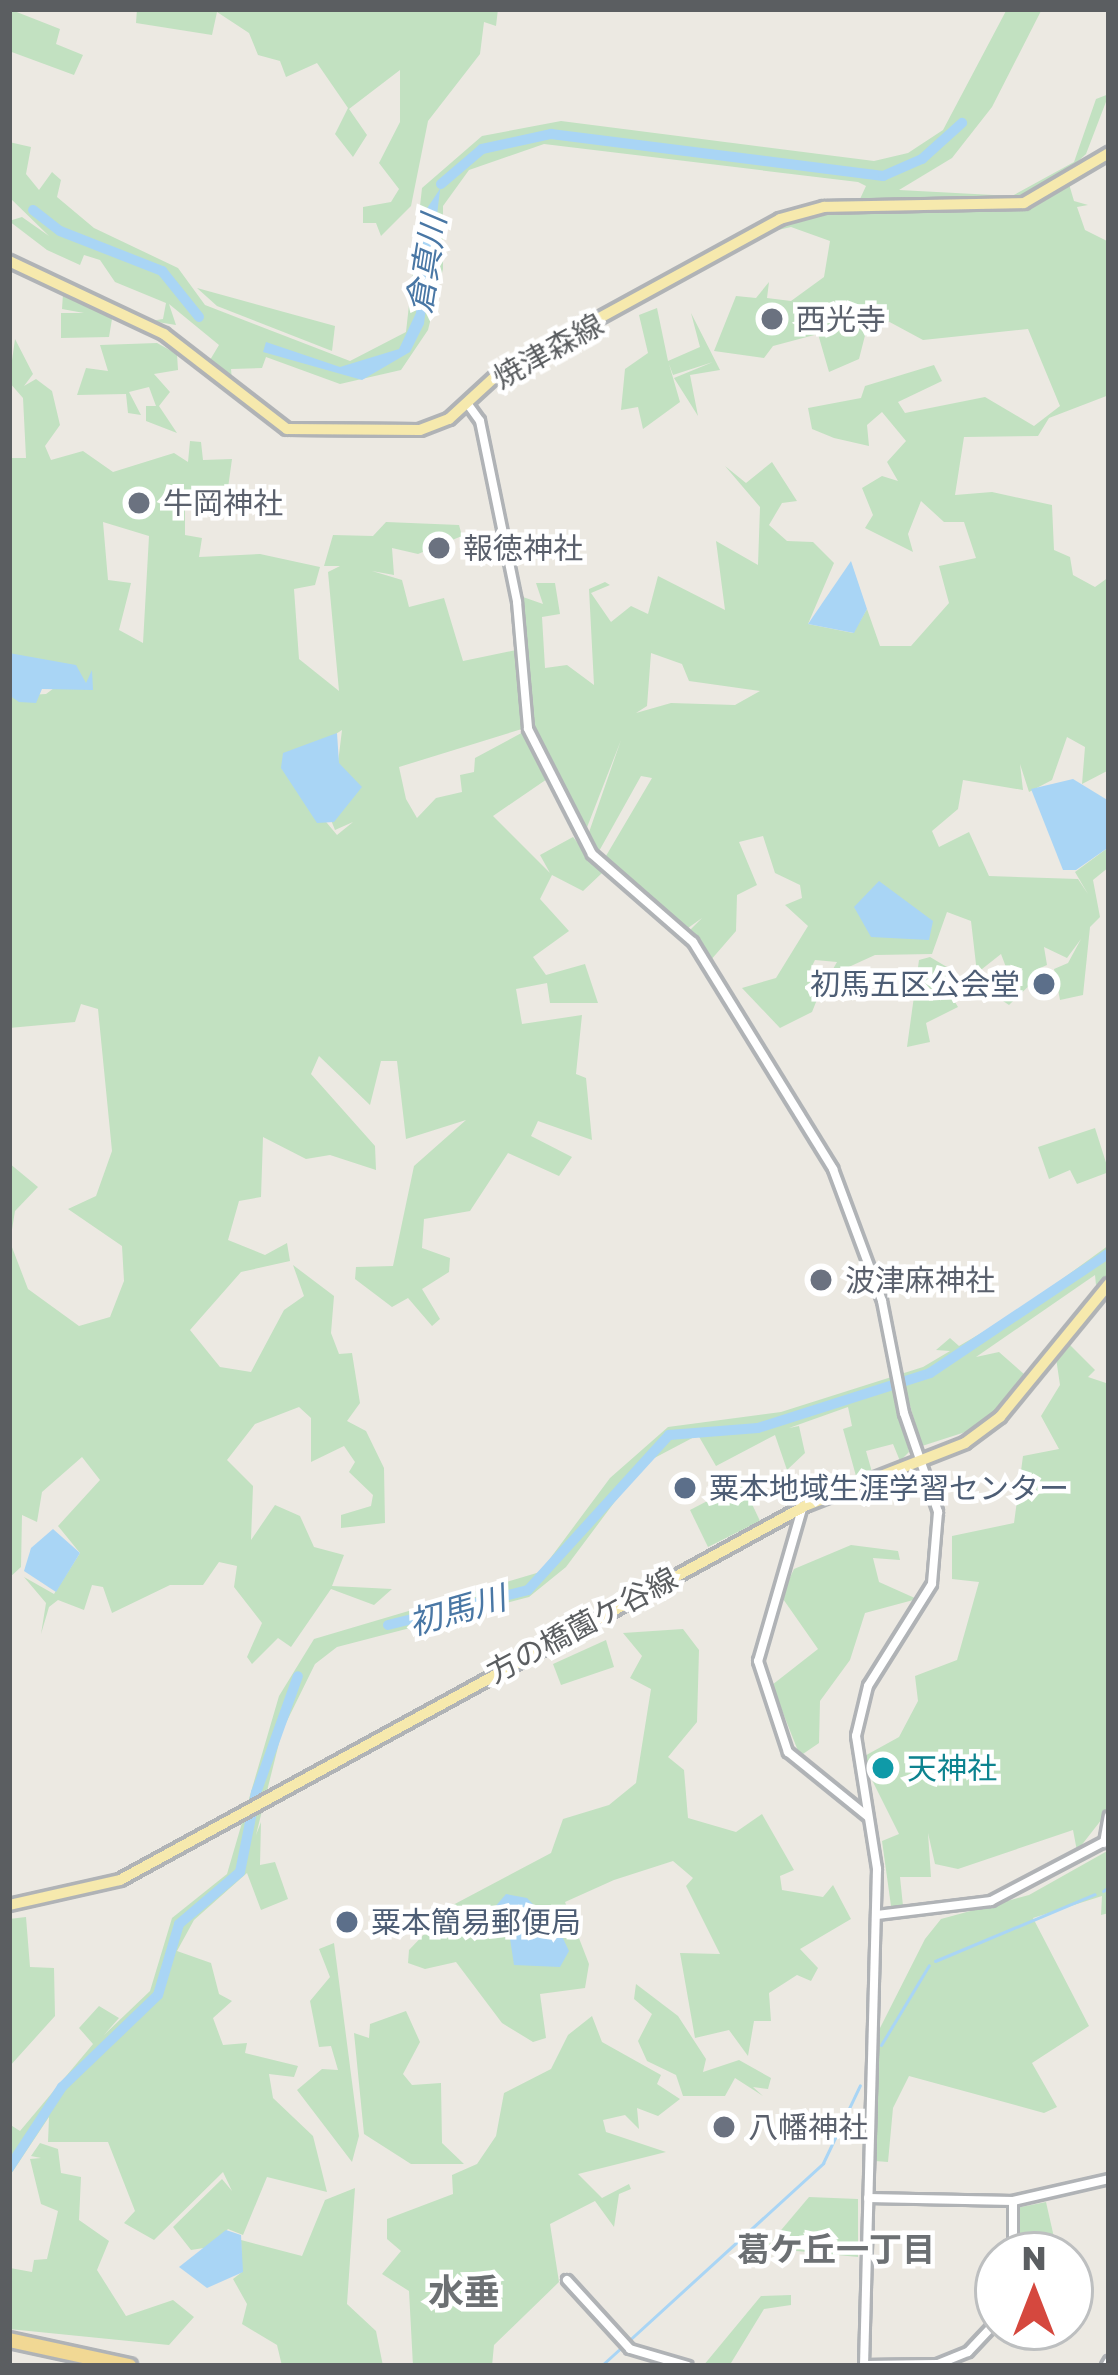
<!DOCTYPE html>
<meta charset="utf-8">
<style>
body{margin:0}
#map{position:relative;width:1118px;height:2375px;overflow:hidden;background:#ece9e2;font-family:"Golos Text","Noto Sans JP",sans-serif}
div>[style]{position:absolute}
.green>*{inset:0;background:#c2e1c1}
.water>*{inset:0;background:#a9d5f5}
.stream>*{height:3px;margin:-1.5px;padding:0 1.5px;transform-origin:1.5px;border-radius:1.5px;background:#a9d5f5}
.river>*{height:10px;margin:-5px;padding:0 5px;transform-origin:5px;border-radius:5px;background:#a9d5f5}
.roads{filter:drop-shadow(3px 0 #b0b3b6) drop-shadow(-3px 0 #b0b3b6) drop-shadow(0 3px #b0b3b6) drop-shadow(0 -3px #b0b3b6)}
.minor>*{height:8px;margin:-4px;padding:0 4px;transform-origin:4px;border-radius:4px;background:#fff}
.major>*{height:10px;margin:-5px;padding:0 5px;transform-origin:5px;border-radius:5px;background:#f6e9ad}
.highway>*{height:14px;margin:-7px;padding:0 7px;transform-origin:7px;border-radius:7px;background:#f1d894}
.dots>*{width:33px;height:33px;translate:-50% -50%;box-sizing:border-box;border:6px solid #fff;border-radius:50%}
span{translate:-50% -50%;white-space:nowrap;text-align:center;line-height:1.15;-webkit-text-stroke:9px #fff;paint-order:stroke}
.worship-label{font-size:30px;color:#5b616d}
.left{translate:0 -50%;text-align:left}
.street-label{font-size:30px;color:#5b5e61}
.service-label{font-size:30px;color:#4e5e75}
.right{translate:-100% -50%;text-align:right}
.culture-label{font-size:30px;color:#0d838f}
.water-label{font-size:33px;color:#4977a5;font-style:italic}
.neighbourhood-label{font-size:33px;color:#6c7073;font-weight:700}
.quarter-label{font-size:36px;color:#6c7073;font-weight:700}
.frame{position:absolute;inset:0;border:12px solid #5b5e61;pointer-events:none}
.north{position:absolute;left:974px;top:2231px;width:120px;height:120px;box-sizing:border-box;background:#fff;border:3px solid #bdbfc0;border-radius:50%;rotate:0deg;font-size:33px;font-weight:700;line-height:48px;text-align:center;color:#5b5e61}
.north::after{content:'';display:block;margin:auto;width:42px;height:54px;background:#d5483e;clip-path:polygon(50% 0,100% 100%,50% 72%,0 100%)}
</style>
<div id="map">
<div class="green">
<i style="clip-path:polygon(9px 9px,60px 29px,56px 44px,83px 55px,74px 75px,9px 51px)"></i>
<i style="clip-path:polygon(137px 9px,498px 9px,496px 26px,484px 22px,480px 54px,428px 121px,411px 206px,381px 236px,376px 223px,363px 223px,363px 207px,391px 202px,399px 189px,379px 163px,400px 122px,400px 70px,349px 109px,367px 135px,353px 157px,335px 134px,348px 108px,317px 63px,286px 77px,280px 61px,258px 55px,249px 33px,217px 12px,212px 35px,136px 23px)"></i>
<i style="clip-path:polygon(evenodd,1007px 9px,1042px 9px,992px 107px,952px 158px,899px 190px,1012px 196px,1074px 162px,1096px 99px,1109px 94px,1086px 154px,1042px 195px,1069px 184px,1074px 201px,1088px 205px,1077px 207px,1085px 230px,1109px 242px,1109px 395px,1049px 418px,1038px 436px,964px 437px,955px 495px,992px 492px,1052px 505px,1054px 550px,1070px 557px,1073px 575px,1095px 587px,1109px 577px,1109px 770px,1082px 784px,1085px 747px,1067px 737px,1052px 780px,1029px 792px,1020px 764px,1023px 790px,963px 780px,958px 809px,932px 831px,939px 847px,969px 832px,989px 876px,1078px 879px,1088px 894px,1075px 872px,1109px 847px,1109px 867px,1093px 880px,1100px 917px,1090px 927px,1083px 995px,1060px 1000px,1054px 969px,1068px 963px,1081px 939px,1067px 958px,1044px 947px,1047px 965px,1031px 972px,1044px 968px,1051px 977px,1037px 978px,1009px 1005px,997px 997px,1012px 983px,1001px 954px,977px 973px,971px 921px,947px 912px,932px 954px,875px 955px,829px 976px,837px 962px,815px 960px,807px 976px,824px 982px,812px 1012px,780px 1028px,742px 988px,776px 978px,808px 926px,785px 905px,802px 898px,800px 885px,775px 873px,763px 836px,739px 842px,757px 885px,737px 895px,736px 931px,710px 961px,690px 930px,702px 918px,688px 928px,603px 861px,652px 778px,641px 776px,598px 853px,587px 838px,621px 740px,586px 830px,529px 716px,523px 597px,543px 604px,536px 583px,555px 583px,560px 614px,542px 617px,545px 668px,567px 665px,594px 685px,589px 589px,605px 582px,610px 585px,591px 593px,611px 622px,631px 606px,648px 614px,658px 576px,725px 610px,716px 541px,758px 565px,760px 507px,725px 466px,746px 483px,772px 462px,797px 501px,782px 503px,769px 525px,787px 541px,813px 542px,834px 563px,808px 624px,853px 633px,867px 609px,880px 646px,911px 646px,949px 603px,939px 566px,976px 558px,964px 522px,944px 522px,921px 501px,908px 534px,913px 552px,865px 528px,873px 515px,862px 488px,882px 476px,898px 481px,887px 462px,906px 441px,882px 412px,867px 425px,869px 446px,834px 438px,812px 429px,808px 408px,861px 398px,865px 386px,934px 365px,942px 381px,898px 402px,905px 413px,985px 397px,1034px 426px,1060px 406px,1028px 329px,923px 340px,871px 312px,859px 359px,829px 372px,818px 334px,773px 346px,764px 358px,714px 351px,736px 296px,756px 298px,769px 282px,767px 298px,791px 301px,824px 277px,830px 241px,791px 227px,761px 234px,809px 212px,908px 206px,860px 199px,866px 186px,858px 182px,544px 144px,469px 170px,443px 206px,443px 269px,428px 330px,401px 370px,340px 384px,266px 357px,262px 368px,231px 369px,232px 380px,210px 360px,219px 345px,169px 304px,176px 325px,151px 321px,163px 319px,166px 303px,115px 282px,100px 260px,84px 255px,80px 265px,47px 250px,9px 221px,22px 217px,49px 236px,9px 197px,9px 142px,31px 147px,26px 174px,39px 190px,52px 172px,61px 180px,57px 197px,94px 228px,178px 268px,205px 305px,350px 361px,406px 332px,422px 188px,482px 136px,561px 121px,874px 161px,908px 153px,943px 130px,1007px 9px,651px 653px,682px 664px,689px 681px,760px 691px,735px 705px,671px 703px,636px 713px,647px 706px,651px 653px)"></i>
<i style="clip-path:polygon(197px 288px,335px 326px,332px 351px,217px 306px)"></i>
<i style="clip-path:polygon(63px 294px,113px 313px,109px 337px,61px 338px,61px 313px,84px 313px,62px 309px)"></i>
<i style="clip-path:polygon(657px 308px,668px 361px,700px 347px,691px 313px,720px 370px,690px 375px,698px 416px,674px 378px,713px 362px,673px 375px,669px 364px,680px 402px,643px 429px,638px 407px,621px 410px,625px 369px,648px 353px,639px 315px)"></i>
<i style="clip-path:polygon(evenodd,15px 339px,33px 374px,24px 386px,36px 379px,52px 391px,60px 425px,45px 446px,51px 460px,83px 451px,113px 472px,174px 453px,188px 462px,190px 441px,201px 442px,203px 460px,232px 459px,228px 488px,185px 497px,185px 535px,202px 538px,199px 557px,260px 554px,320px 567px,315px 585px,294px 589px,299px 659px,339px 691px,328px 572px,340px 566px,324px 566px,333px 535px,373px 536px,386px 522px,459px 525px,462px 536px,418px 554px,392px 548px,394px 575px,372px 571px,402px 580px,409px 607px,444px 598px,463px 661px,516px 650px,525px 728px,399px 767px,406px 799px,417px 818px,436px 798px,462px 792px,460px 775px,474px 772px,475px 758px,527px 730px,550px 777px,493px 816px,550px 873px,540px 855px,573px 837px,602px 873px,583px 891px,552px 875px,540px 899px,569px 931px,533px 957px,546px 975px,585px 964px,598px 1003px,550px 1003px,547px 983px,516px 989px,522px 1024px,582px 1015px,576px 1074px,586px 1078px,592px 1140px,538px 1121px,531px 1136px,572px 1157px,559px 1176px,508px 1153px,470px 1211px,424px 1219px,422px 1248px,450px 1258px,449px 1272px,422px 1289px,440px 1319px,432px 1326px,408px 1298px,392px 1307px,355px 1279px,356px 1267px,393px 1266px,414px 1166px,466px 1120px,406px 1139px,397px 1061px,381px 1061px,370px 1105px,319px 1056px,311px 1074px,375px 1146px,376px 1170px,330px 1155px,306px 1159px,263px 1137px,261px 1197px,239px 1201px,228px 1240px,265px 1255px,287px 1243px,290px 1261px,241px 1272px,190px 1330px,220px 1367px,251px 1372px,284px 1310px,304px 1296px,293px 1265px,334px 1296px,331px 1333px,339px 1354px,352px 1353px,360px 1403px,347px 1421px,366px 1431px,384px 1468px,385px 1523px,341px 1528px,341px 1515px,371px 1506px,373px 1495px,349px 1472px,355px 1462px,344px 1446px,311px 1462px,311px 1418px,299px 1407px,255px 1424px,227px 1460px,253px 1486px,251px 1540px,275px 1505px,300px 1516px,314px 1547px,344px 1555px,332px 1586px,392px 1589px,374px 1605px,331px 1589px,291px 1647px,278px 1638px,252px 1664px,247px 1657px,262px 1623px,234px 1587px,237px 1566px,219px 1562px,203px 1585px,170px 1585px,112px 1613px,103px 1587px,92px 1585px,84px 1610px,58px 1600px,49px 1607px,41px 1634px,46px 1603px,24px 1577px,54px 1594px,80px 1553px,58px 1526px,100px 1480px,82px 1457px,42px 1492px,37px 1522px,22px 1515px,21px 1567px,9px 1578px,9px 1163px,38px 1187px,15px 1211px,10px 1242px,28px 1289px,79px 1326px,110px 1317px,124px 1281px,122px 1246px,68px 1209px,96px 1196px,112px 1151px,98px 1009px,81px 1004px,75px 1022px,9px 1028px,9px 696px,46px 694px,65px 680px,40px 659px,9px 656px,9px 458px,26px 458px,23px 398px,9px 382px,15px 339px,103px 522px,149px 536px,143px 643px,119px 630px,131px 583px,108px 580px,103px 522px,15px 339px,342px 730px,331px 820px,335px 830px,353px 822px,337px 835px,282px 769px,342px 730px)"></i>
<i style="clip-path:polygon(157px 343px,177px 354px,178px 370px,154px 374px,170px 392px,159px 406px,177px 433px,146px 421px,146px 406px,156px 406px,149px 387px,129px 392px,141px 415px,128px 413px,126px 394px,77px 395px,86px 368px,108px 371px,100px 345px)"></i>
<i style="clip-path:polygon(930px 957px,957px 973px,949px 992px,958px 1007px,926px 1023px,930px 1042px,907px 1047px,919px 960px)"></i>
<i style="clip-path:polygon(1095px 1128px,1109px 1172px,1077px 1184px,1070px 1170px,1049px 1179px,1038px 1147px)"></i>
<i style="clip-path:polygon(1109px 1245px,1109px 1277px,1096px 1285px,1095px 1275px,976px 1357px,999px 1352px,1025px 1375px,984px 1426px,922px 1446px,905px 1389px,896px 1391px,909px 1452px,900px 1461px,893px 1444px,866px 1451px,872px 1472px,856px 1476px,843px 1429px,852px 1426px,848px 1407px,789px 1428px,799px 1426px,805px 1453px,787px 1470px,775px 1435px,716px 1466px,698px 1435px,643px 1464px,566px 1567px,529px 1597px,337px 1647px,315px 1664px,282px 1731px,256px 1835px,261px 1822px,260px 1865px,275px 1862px,288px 1899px,261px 1910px,247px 1873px,194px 1920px,177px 1951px,211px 1963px,219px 1994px,232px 2001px,213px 2018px,223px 2045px,247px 2043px,245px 2053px,298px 2066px,294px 2077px,269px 2074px,273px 2098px,313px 2136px,327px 2192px,267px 2177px,243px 2235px,228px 2229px,210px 2247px,191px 2250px,173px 2227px,222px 2179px,232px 2191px,223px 2172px,154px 2240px,124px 2223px,135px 2211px,108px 2142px,48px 2142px,49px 2117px,9px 2177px,9px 2124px,20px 2131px,93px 2044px,79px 2028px,99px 2006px,119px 2018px,104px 2035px,150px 1991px,172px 1918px,227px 1874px,279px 1696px,314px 1639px,540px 1572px,610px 1478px,668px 1427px,781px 1412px,923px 1367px,950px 1351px,936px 1350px,950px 1338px,959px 1346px,1014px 1314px)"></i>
<i style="clip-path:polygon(1066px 1341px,1095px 1370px,1088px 1377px,1109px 1384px,1109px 1810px,1077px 1851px,1073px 1830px,958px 1869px,935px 1864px,928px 1833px,931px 1877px,900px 1877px,903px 1906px,891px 1906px,882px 1841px,899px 1834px,861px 1758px,899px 1737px,918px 1701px,915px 1676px,957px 1660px,979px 1582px,952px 1579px,952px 1536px,1014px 1523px,1023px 1456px,1059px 1449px,1041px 1416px,1060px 1385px,1056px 1358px)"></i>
<i style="clip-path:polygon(742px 1483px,760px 1521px,708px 1547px,690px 1510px)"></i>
<i style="clip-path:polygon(851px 1545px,898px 1551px,900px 1560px,873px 1558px,879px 1582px,917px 1599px,865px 1613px,850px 1660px,820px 1701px,819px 1743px,800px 1756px,772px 1685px,818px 1649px,781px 1596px,794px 1569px)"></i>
<i style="clip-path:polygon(683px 1629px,699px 1650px,697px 1722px,668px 1757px,684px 1770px,688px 1818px,736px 1832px,762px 1814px,794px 1870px,780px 1876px,782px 1890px,823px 1897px,833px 1885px,851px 1919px,800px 1949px,818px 1968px,811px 1981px,797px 1975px,769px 1993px,771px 2021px,754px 2021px,748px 2056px,729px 2030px,695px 2038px,680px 1953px,720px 1954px,686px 1886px,693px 1878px,673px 1861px,614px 1880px,565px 1902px,589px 1964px,585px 1988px,540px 1994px,546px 2038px,533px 2042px,502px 2023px,456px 1962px,425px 1969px,408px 1963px,409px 1950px,451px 1906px,551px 1853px,563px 1819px,609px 1805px,636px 1783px,651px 1689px,630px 1678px,642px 1656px,623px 1633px)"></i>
<i style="clip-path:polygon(606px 1640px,614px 1667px,561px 1685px,553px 1664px)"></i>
<i style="clip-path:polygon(1109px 1850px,1109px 1913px,1101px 1915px,1102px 1896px,1033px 1918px,1089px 2026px,1032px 2063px,1057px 2107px,1044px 2113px,909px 2076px,893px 2108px,888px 2162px,875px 2161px,879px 2030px,925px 1939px,941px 1919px,1029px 1895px)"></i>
<i style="clip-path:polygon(26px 1917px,30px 1967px,54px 1968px,55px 2016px,9px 2067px,9px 1919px)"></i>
<i style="clip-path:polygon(334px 1943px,359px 2136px,352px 2162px,297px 2090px,322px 2069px,338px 2070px,331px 2046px,319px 2047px,310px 2001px,330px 1977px,319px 1949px)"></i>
<i style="clip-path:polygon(636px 1984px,678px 2016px,706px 2059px,703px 2072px,739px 2060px,771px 2078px,768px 2089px,753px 2087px,763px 2096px,735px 2078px,725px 2096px,683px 2096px,676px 2075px,647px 2061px,638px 2041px,652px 2014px,634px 1999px)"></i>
<i style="clip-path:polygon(406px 2011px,420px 2042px,403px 2074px,412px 2085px,441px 2083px,442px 2143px,464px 2164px,411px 2164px,364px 2134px,354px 2033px,369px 2038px,370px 2024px)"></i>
<i style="clip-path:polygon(592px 2016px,602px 2042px,661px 2075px,657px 2084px,680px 2099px,658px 2116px,637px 2108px,639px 2129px,625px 2115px,603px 2120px,606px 2132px,666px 2152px,578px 2174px,602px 2198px,629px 2184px,631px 2189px,619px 2194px,614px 2227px,595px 2201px,550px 2224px,559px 2282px,494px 2345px,492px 2366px,413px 2366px,409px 2291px,382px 2274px,401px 2251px,387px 2239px,387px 2219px,453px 2194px,452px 2175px,477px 2164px,496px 2136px,504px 2093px,551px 2069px,568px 2035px)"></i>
<i style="clip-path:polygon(40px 2143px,58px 2149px,61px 2173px,81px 2177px,79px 2220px,109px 2241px,97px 2270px,126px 2316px,173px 2300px,194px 2317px,169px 2345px,9px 2329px,10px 2268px,32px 2272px,34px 2260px,47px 2259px,58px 2211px,41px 2204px,30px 2159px,41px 2158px,31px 2156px)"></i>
<i style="clip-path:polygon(355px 2188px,347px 2304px,376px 2331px,383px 2366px,282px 2366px,277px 2345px,242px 2324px,247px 2304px,233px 2279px,242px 2272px,241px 2240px,302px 2256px,325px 2200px)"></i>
<i style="clip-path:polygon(809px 2197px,858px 2199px,858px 2257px,766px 2248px)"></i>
<i style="clip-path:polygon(1046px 2202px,1058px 2255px,1017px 2255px,1016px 2208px)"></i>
<i style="clip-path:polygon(791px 2295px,791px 2305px,764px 2309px,731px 2363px,744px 2366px,703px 2366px,761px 2296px)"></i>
</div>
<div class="water">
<i style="clip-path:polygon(457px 163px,440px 190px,424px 324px,410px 352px,362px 380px,263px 352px,266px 342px,340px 367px,399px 349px,416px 313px,426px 210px)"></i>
<i style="clip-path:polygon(851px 561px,867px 609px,854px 633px,808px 624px)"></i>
<i style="clip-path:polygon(9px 653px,76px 665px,86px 683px,92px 670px,93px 690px,42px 689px,36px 703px,19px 702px,9px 695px)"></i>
<i style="clip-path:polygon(337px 733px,339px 763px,362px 787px,334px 822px,317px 823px,281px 768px,283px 753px)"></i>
<i style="clip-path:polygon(1073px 779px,1109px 801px,1109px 847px,1076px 870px,1063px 870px,1031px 789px)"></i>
<i style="clip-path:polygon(879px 881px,933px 921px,929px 940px,871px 937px,854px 907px)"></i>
<i style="clip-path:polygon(53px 1529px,80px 1553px,56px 1592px,24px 1571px,31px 1548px)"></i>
<i style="clip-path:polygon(506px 1894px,527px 1898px,560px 1932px,569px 1951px,560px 1967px,514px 1965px,509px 1932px,488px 1915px)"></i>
<i style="clip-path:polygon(226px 2230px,241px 2235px,243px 2272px,207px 2288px,179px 2267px)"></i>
</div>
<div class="stream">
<i style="left:1103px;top:1891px;width:7px;rotate:-34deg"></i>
<i style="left:935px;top:1961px;width:173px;rotate:-22.7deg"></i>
<i style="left:881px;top:2045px;width:93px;rotate:-59deg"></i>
<i style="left:601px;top:2366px;width:301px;rotate:-42.4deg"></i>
<i style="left:823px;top:2163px;width:86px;rotate:-64.6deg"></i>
</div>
<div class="river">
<i style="left:441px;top:184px;width:54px;rotate:-40.5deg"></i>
<i style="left:482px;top:149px;width:71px;rotate:-12.3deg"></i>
<i style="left:551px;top:134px;width:335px;rotate:7.2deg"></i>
<i style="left:883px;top:176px;width:43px;rotate:-23.6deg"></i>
<i style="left:922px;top:159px;width:54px;rotate:-42deg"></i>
<i style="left:33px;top:210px;width:34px;rotate:38deg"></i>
<i style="left:60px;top:231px;width:110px;rotate:21.4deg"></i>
<i style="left:162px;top:271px;width:59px;rotate:51.2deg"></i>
<i style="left:388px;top:1625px;width:144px;rotate:-14deg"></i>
<i style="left:528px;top:1590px;width:210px;rotate:-47.7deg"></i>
<i style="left:669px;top:1435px;width:89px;rotate:-4.5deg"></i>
<i style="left:758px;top:1428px;width:181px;rotate:-17.7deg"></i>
<i style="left:930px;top:1373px;width:216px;rotate:-33.8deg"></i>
<i style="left:9px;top:2168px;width:97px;rotate:-56.8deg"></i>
<i style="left:62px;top:2087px;width:133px;rotate:-43.8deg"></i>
<i style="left:158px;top:1995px;width:74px;rotate:-73.5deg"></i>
<i style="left:179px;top:1924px;width:80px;rotate:-40.4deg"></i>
<i style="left:240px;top:1872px;width:81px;rotate:-78.6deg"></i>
<i style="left:256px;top:1793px;width:124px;rotate:-70.3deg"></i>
</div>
<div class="roads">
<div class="minor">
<i style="left:467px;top:403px;width:22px;rotate:54deg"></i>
<i style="left:480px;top:421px;width:185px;rotate:78.4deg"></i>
<i style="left:517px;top:602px;width:127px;rotate:85deg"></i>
<i style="left:528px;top:729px;width:140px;rotate:62.9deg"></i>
<i style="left:592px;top:854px;width:134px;rotate:41.1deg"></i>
<i style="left:693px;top:942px;width:267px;rotate:58.3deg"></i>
<i style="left:833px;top:1169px;width:141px;rotate:69.6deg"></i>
<i style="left:882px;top:1301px;width:114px;rotate:78.9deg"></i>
<i style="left:904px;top:1413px;width:105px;rotate:71deg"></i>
<i style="left:938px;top:1512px;width:72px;rotate:94.8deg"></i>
<i style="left:932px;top:1584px;width:120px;rotate:122.1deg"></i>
<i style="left:868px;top:1686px;width:51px;rotate:103.5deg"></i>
<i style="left:856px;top:1736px;width:135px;rotate:81deg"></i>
<i style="left:877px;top:1869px;width:497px;rotate:91.5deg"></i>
<i style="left:802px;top:1509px;width:158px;rotate:106.1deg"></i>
<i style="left:758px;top:1661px;width:96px;rotate:71.8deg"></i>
<i style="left:788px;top:1752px;width:102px;rotate:39deg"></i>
<i style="left:1104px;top:1843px;width:27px;rotate:-80deg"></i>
<i style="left:877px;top:1915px;width:115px;rotate:-7deg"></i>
<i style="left:991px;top:1901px;width:133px;rotate:-27.7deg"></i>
<i style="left:868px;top:2198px;width:145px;rotate:1.2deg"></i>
<i style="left:1013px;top:2201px;width:98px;rotate:-12.9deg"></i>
<i style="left:1013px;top:2255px;width:54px;rotate:-90deg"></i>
<i style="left:567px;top:2280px;width:93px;rotate:47.6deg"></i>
<i style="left:630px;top:2349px;width:60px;rotate:16.3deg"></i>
<i style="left:864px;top:2365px;width:74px;rotate:-0.8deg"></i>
<i style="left:938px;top:2364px;width:32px;rotate:-22deg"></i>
<i style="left:968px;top:2352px;width:44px;rotate:-46.8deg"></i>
<i style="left:1106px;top:2366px;width:6px;rotate:-59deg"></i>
</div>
<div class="major">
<i style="left:9px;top:261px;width:171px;rotate:25.2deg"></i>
<i style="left:164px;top:334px;width:155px;rotate:37.7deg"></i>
<i style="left:287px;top:429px;width:133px;rotate:0.4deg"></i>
<i style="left:420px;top:430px;width:31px;rotate:-21deg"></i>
<i style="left:449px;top:419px;width:68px;rotate:-42.6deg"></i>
<i style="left:499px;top:373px;width:320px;rotate:-28.7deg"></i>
<i style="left:780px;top:219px;width:46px;rotate:-15.3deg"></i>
<i style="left:824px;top:207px;width:200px;rotate:-1.1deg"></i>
<i style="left:1024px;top:203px;width:99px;rotate:-30.5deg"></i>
<i style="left:9px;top:1905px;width:114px;rotate:-12.7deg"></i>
<i style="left:120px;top:1880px;width:783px;rotate:-28.63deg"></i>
<i style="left:807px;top:1505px;width:170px;rotate:-21.4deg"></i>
<i style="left:965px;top:1443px;width:44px;rotate:-36.6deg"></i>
<i style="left:1000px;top:1417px;width:172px;rotate:-50.7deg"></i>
</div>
<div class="highway">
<i style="left:9px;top:2340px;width:123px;rotate:12.2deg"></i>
</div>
</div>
<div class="dots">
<i style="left:772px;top:319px;background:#6b7280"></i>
<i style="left:139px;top:503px;background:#6b7280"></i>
<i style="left:439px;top:548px;background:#6b7280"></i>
<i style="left:1044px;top:984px;background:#5c6f8a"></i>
<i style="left:821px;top:1280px;background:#6b7280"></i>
<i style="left:685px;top:1488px;background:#5c6f8a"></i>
<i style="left:883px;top:1768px;background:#0f9aa8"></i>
<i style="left:347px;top:1922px;background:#5c6f8a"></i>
<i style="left:724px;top:2127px;background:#6b7280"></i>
</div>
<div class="worship-label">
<span class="left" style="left:796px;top:319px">西光寺</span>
<span class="left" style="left:163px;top:503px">牛岡神社</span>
<span class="left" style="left:463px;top:548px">報徳神社</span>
<span class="left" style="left:845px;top:1280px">波津麻神社</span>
<span class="left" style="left:748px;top:2127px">八幡神社</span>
</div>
<div class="street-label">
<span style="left:548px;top:351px;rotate:-29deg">焼津森線</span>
<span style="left:582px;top:1625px;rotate:-28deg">方の橋薗ケ谷線</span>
</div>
<div class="service-label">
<span class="right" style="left:1020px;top:984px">初馬五区公会堂</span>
<span class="left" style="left:709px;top:1488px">粟本地域生涯学習センター</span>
<span class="left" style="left:371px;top:1922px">粟本簡易郵便局</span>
</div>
<div class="culture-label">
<span class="left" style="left:907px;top:1768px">天神社</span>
</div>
<div class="water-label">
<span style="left:426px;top:264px;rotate:-81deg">倉真川</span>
<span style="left:457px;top:1610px;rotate:-16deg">初馬川</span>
</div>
<div class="neighbourhood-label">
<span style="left:836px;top:2249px">葛ケ丘一丁目</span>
</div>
<div class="quarter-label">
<span style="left:464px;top:2292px">水垂</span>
</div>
<div class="frame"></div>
<div class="north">N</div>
</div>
